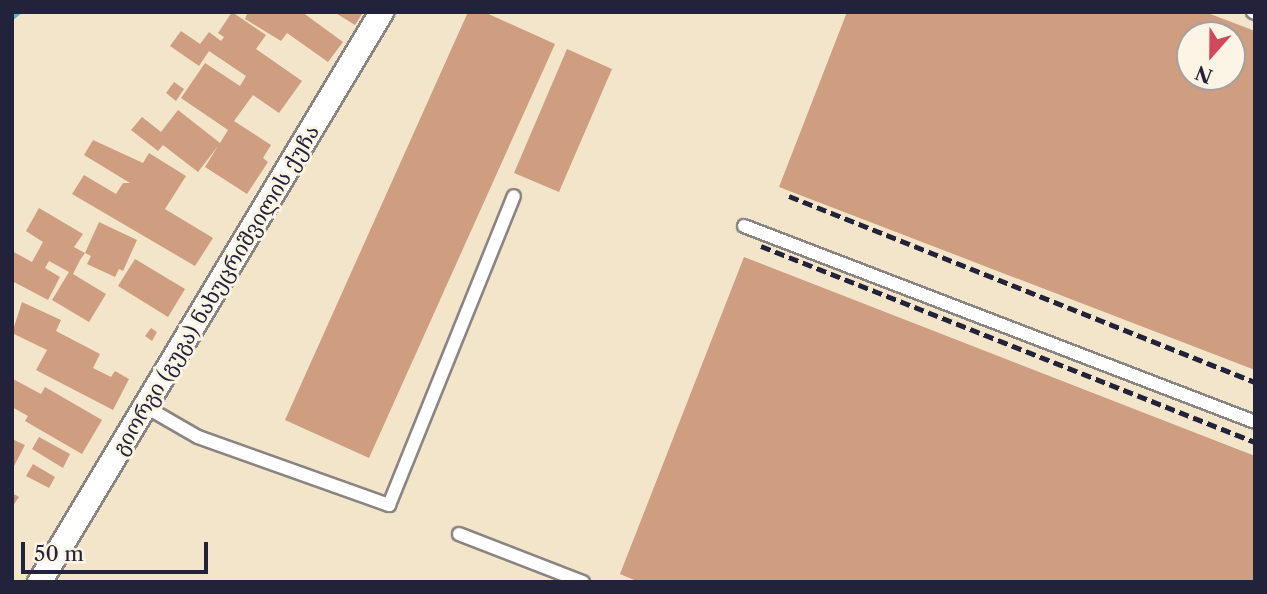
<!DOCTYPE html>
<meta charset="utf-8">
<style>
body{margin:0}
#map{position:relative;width:1267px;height:594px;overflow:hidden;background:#f3e5c9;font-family:"Libre Caslon Text","Noto Serif Georgian",serif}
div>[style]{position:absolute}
.stream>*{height:8px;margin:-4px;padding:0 4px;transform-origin:4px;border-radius:4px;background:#54b6d3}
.building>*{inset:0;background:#cf9d7f}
.roads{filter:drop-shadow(2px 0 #8a8482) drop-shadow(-2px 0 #8a8482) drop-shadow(0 2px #8a8482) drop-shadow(0 -2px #8a8482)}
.lane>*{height:12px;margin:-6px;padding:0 6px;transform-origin:6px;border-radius:6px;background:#fff}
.street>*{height:23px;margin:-11.5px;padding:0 11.5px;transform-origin:11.5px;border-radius:11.5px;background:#fff}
.rail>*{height:5px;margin-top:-2.5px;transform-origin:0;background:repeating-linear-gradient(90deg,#22223b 0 10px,transparent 0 15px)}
span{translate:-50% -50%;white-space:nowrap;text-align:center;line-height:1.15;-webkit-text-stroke:6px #fcf5e5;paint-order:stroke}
.street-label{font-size:21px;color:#22223b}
.frame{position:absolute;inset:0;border:14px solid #22223b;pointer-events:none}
.north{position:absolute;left:1176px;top:21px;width:70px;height:70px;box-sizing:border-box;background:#fcf5e5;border:2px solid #a5a1a1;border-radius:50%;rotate:201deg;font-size:19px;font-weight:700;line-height:28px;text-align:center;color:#22223b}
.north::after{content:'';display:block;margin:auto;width:24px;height:32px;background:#d1495b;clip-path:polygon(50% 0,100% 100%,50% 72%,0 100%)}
.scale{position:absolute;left:21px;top:542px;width:187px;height:32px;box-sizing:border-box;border:4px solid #22223b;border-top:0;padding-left:9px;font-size:21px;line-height:24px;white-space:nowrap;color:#22223b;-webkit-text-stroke:5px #fcf5e5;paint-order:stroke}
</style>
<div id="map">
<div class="stream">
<i style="left:12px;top:16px;width:6px;rotate:-39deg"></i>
</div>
<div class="building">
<i style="clip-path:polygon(232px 12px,266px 35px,256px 49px,302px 81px,279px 113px,253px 95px,234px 121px,271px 145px,263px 158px,268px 162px,247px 194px,205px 167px,218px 146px,198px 172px,163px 145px,158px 151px,131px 130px,142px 117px,161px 132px,178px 110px,220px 143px,228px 130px,181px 98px,205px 63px,240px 86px,246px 76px,209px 51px,199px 66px,170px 46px,181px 31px,200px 44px,209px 32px,221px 41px,224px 37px,218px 33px)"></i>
<i style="clip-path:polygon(248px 12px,302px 12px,343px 42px,328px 62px,287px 33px,281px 41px,245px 19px)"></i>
<i style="clip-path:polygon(334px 12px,359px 12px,362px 14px,355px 25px)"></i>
<i style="clip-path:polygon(468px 12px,484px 12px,555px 44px,369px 458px,285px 420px)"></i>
<i style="clip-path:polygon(evenodd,847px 12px,1205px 12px,1255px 31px,1255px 370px,779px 187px,847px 12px,1190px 35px,1232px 35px,1232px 77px,1190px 77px,1190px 35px)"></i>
<i style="clip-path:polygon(567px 49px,612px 69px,559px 192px,514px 173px)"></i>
<i style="clip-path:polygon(174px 82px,184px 89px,176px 101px,166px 93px)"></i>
<i style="clip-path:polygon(93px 140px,143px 163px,149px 153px,186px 176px,165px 209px,213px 238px,195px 266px,72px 194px,84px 175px,116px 194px,123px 183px,130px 183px,84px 155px)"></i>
<i style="clip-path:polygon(39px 208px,83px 234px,74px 247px,85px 253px,99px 222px,137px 240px,123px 271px,119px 269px,115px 277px,87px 264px,91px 256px,85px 253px,80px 260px,73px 274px,106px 294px,89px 322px,52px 300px,69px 272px,49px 261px,45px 268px,60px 277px,48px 300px,12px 281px,12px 251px,32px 262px,43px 242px,26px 231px)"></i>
<i style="clip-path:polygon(744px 257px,1255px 456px,1255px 582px,639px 582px,620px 574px)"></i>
<i style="clip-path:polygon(135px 259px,185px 289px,168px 317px,118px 286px)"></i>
<i style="clip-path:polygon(22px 302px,61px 320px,56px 331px,100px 354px,93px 368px,111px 377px,115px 371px,129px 379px,113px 410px,36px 370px,47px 350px,12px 333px)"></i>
<i style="clip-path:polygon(151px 328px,157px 332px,152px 341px,145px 336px)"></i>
<i style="clip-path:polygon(13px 379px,41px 394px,45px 387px,102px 420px,82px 454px,25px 421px,28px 416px,12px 407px)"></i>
<i style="clip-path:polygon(39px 437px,70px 454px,63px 468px,32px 449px)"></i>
<i style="clip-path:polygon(12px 439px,25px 445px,12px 470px)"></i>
<i style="clip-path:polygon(33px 464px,55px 477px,49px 488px,26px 476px)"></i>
<i style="clip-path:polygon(12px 493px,19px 497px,12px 507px)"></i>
</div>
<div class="roads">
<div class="lane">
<i style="left:1253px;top:12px;width:2px;rotate:27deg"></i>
<i style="left:744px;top:226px;width:547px;rotate:20.98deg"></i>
<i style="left:146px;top:407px;width:60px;rotate:30deg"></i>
<i style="left:198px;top:437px;width:203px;rotate:19.6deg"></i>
<i style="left:389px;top:505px;width:333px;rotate:-68deg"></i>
<i style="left:459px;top:534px;width:133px;rotate:21.2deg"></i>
</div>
<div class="street">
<i style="left:39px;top:582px;width:665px;rotate:-59.04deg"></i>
</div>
</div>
<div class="rail">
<i style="left:789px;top:196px;width:502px;rotate:21.76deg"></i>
<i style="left:761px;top:246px;width:531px;rotate:21.64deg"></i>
</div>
<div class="street-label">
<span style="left:216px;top:290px;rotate:-59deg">გიორგი (გუგა) ნახუცრიშვილის ქუჩა</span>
</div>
<div class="frame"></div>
<div class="north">N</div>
<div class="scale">50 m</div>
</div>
